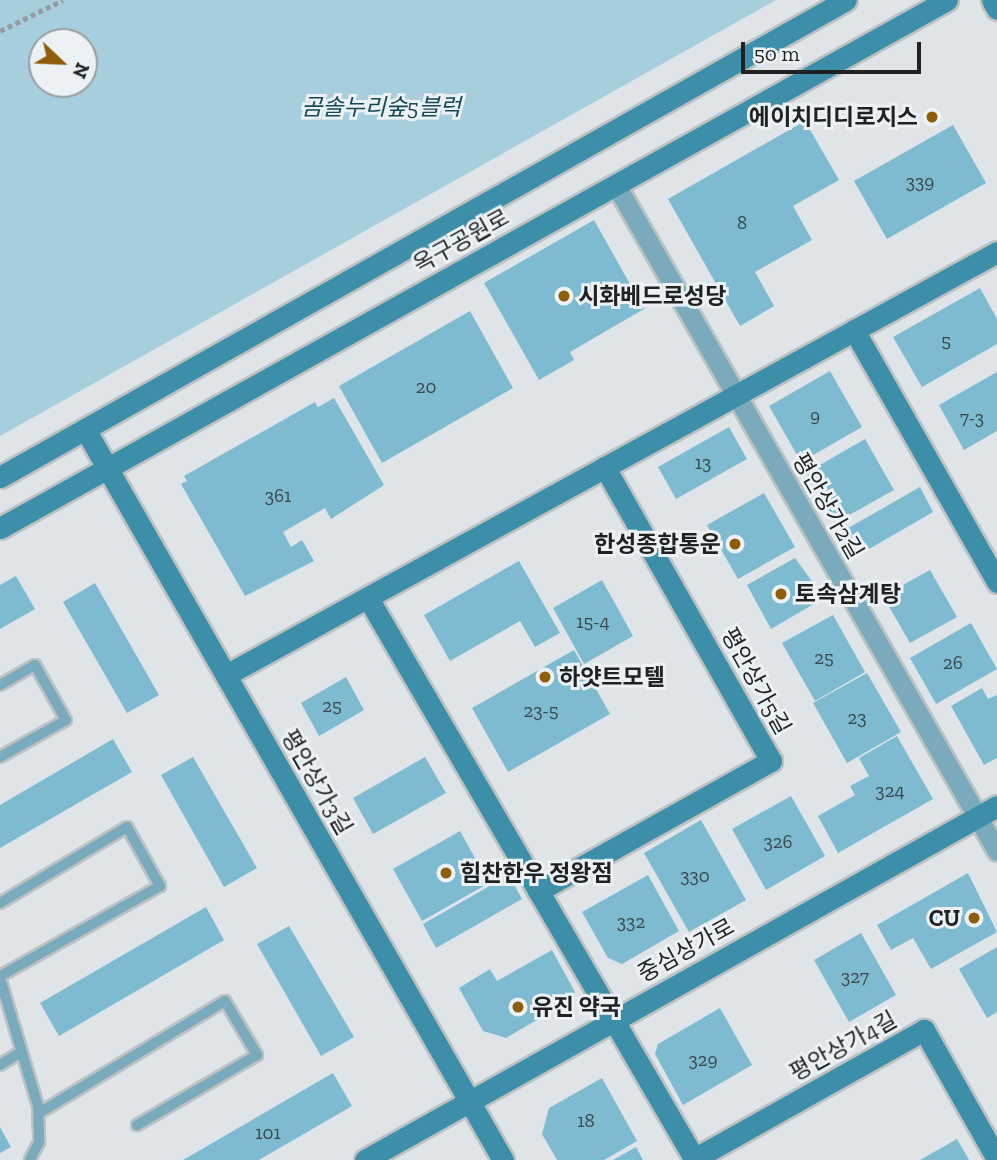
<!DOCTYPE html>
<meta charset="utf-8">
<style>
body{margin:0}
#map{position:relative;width:997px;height:1160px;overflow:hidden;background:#dee4e7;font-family:"Zilla Slab","Noto Sans KR",serif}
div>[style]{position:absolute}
.green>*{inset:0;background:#a7cedd}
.building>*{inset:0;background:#7fbbd0}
.path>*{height:4.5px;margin-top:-2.25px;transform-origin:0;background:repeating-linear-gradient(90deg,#979c9e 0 5px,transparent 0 8.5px)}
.roads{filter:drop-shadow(2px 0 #bcc1c4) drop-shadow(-2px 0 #bcc1c4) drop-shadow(0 2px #bcc1c4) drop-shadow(0 -2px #bcc1c4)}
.lane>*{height:10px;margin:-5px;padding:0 5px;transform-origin:5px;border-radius:5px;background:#7aabbc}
.street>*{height:19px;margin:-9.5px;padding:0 9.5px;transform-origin:9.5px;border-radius:9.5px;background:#7aabbc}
.secondary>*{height:21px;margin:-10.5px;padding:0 10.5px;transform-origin:10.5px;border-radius:10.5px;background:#3d8ea8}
.dots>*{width:19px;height:19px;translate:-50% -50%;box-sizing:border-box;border:4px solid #ebf1f4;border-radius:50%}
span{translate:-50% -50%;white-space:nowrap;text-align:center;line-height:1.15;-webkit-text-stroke:6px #ebf1f4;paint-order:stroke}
.number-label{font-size:19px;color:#37484e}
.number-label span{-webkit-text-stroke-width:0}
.park-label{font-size:23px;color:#154858;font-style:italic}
.poi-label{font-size:23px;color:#1f2222;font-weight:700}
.right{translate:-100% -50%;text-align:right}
.left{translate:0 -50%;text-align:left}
.street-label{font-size:23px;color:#1f2222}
.north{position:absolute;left:28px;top:28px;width:70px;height:70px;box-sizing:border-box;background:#ebf1f4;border:2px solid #999ea0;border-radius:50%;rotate:113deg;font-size:19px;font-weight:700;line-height:28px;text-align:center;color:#1f2222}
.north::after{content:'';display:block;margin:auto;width:24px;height:32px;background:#8e5d09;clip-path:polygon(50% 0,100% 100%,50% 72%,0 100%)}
.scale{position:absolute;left:741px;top:42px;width:180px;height:32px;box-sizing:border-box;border:4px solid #1f2222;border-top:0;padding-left:9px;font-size:21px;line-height:24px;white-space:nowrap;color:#1f2222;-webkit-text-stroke:5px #ebf1f4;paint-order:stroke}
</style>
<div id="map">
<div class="green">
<i style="clip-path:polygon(evenodd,0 0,776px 0,0 436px,0 0,84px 42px,84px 84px,42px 84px,42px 42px,84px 42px)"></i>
</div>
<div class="building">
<i style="clip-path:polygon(805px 121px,839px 180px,793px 206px,812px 240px,755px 272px,774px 306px,740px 326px,668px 199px)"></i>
<i style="clip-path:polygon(953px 125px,986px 183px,887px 239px,854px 181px)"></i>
<i style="clip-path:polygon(594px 220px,644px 309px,570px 352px,574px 360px,539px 380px,484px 283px)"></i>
<i style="clip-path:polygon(980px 288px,997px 319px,997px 344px,922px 387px,893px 337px)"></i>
<i style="clip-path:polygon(470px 311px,513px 388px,382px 463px,339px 386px)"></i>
<i style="clip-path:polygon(830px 371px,862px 427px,801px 462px,769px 406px)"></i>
<i style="clip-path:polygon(997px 372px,997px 431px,964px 450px,939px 405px)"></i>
<i style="clip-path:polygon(334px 398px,384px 485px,331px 519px,325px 508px,283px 532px,291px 547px,302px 540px,314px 561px,245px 596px,181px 484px,187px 481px,184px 476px,315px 402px,318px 407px)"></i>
<i style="clip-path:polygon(729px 427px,747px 459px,676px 499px,658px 467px)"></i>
<i style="clip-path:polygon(865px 439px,894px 490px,835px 523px,806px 473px)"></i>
<i style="clip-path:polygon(920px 487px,933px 512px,857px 556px,843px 531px)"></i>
<i style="clip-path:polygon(764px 493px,795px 547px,738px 579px,707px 525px)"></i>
<i style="clip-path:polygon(795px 558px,824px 598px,771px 629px,747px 585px)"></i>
<i style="clip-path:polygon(519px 561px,560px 633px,535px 647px,520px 621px,450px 661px,424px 615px)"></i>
<i style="clip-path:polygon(930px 570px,957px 617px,910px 643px,883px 596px)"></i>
<i style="clip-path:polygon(16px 576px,35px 609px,0 629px,0 585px)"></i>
<i style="clip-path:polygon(602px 580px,633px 636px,584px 664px,553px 608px)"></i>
<i style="clip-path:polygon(95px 583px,159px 695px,127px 713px,63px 602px)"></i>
<i style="clip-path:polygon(833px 615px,865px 672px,815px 701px,782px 643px)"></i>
<i style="clip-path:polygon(971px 623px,997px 669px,936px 704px,910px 658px)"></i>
<i style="clip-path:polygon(574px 650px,610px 714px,508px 772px,472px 708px)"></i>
<i style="clip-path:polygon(867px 673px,901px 732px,847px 763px,813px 703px)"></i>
<i style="clip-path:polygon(346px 677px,364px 710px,319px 736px,301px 703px)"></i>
<i style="clip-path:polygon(982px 688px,988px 699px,997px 695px,997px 758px,984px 765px,951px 706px)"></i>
<i style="clip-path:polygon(897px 736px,933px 799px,838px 853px,818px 816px,855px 795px,850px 786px,869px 776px,859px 758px)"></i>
<i style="clip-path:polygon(113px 739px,132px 772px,0 848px,0 805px)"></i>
<i style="clip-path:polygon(193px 757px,257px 868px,224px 887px,161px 775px)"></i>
<i style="clip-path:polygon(425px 757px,446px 793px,373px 834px,353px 798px)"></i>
<i style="clip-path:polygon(791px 796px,825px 856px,766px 890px,732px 829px)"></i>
<i style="clip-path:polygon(701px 820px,746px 900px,689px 932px,644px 853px)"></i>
<i style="clip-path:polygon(460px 831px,489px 883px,422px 921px,393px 869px)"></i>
<i style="clip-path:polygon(968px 873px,997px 932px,931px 969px,913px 938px,891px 950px,877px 925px)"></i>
<i style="clip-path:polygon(509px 875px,522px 899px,436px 948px,423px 924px)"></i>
<i style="clip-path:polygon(648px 875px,679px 931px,622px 964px,608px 958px,582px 912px)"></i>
<i style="clip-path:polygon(206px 907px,224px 940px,59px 1036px,40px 1003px)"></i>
<i style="clip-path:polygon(289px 926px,354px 1037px,321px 1056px,257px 944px)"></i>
<i style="clip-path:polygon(861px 933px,896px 995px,849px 1022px,814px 960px)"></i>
<i style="clip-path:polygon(997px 947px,997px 1012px,987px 1018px,959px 969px)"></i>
<i style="clip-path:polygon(552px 950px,575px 992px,573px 999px,506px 1038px,483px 1031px,459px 988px,490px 969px,497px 981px)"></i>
<i style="clip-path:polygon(720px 1008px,752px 1065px,683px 1105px,655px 1054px,658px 1044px)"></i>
<i style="clip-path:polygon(333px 1073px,352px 1106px,259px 1160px,183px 1160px)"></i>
<i style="clip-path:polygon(602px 1078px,637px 1141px,604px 1160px,557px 1160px,542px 1134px,549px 1108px)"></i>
<i style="clip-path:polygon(0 1127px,11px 1147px,0 1153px)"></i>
<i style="clip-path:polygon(957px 1139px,969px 1160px,920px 1160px)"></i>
<i style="clip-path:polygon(636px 1147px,643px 1160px,613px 1160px)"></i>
</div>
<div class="path">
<i style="left:0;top:31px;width:70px;rotate:-26.2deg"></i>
</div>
<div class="roads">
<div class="lane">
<i style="left:0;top:685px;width:40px;rotate:-29.7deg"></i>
<i style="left:35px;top:665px;width:63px;rotate:60.6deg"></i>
<i style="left:66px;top:720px;width:76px;rotate:150.7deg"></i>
<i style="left:0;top:903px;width:148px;rotate:-30.9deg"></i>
<i style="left:127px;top:827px;width:68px;rotate:60.8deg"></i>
<i style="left:160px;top:886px;width:184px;rotate:150.6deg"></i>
<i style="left:0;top:978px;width:134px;rotate:73.5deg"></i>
<i style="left:38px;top:1106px;width:36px;rotate:88deg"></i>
<i style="left:39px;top:1142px;width:20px;rotate:117deg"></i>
<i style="left:0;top:1065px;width:25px;rotate:-32deg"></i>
<i style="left:39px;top:1113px;width:217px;rotate:-31.1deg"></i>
<i style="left:225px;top:1001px;width:63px;rotate:59.3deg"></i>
<i style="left:257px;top:1055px;width:139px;rotate:149.7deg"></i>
</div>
<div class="street">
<i style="left:616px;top:185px;width:767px;rotate:60.23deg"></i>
</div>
<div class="secondary">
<i style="left:992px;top:0;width:10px;rotate:61deg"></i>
<i style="left:854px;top:330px;width:290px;rotate:60.4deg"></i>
<i style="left:85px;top:429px;width:842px;rotate:60.24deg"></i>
<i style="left:0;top:477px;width:971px;rotate:-29.42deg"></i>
<i style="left:0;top:528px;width:1084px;rotate:-29.14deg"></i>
<i style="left:368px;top:598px;width:650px;rotate:59.81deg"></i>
<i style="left:226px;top:675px;width:879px;rotate:-28.75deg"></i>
<i style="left:538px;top:891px;width:267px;rotate:-29.2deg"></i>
<i style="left:771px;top:761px;width:338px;rotate:-119.5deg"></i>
<i style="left:694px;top:1159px;width:264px;rotate:-29.3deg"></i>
<i style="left:924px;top:1030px;width:148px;rotate:60.5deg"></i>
<i style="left:365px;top:1160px;width:724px;rotate:-29.25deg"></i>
</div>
</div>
<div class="dots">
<i style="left:932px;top:117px;background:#8e5d09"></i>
<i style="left:564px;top:296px;background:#8e5d09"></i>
<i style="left:735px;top:544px;background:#8e5d09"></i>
<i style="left:781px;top:594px;background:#8e5d09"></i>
<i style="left:545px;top:677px;background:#8e5d09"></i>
<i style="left:446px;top:873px;background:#8e5d09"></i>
<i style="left:974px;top:918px;background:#8e5d09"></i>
<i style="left:518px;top:1007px;background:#8e5d09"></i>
</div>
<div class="number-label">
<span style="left:920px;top:182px">339</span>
<span style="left:742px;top:223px">8</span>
<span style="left:946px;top:341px">5</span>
<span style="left:426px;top:387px">20</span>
<span style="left:815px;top:416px">9</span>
<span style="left:972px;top:418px">7-3</span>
<span style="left:703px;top:463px">13</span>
<span style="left:278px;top:496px">361</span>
<span style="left:593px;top:622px">15-4</span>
<span style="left:824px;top:658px">25</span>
<span style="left:953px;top:663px">26</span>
<span style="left:332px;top:706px">25</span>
<span style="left:541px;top:711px">23-5</span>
<span style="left:857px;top:718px">23</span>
<span style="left:890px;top:791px">324</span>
<span style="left:778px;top:842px">326</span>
<span style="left:695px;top:876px">330</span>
<span style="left:631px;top:922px">332</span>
<span style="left:855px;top:977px">327</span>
<span style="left:703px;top:1060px">329</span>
<span style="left:586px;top:1121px">18</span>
<span style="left:268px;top:1133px">101</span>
</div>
<div class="park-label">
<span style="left:381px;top:107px">곰솔누리숲5블럭</span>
</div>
<div class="poi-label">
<span class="right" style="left:918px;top:117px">에이치디디로지스</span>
<span class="left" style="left:578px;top:296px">시화베드로성당</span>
<span class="right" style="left:721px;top:544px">한성종합통운</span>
<span class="left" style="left:795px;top:594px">토속삼계탕</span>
<span class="left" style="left:559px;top:677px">하얏트모텔</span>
<span class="left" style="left:460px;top:873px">힘찬한우 정왕점</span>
<span class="right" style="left:960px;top:918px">CU</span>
<span class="left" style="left:532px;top:1007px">유진 약국</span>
</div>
<div class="street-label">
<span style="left:461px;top:241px;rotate:-29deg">옥구공원로</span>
<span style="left:828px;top:506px;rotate:60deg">평안상가2길</span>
<span style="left:756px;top:681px;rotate:61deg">평안상가5길</span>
<span style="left:317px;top:782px;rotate:60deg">평안상가3길</span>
<span style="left:686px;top:950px;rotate:-29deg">중심상가로</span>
<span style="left:843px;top:1046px;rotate:-29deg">평안상가4길</span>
</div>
<div class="north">N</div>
<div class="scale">50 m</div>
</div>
